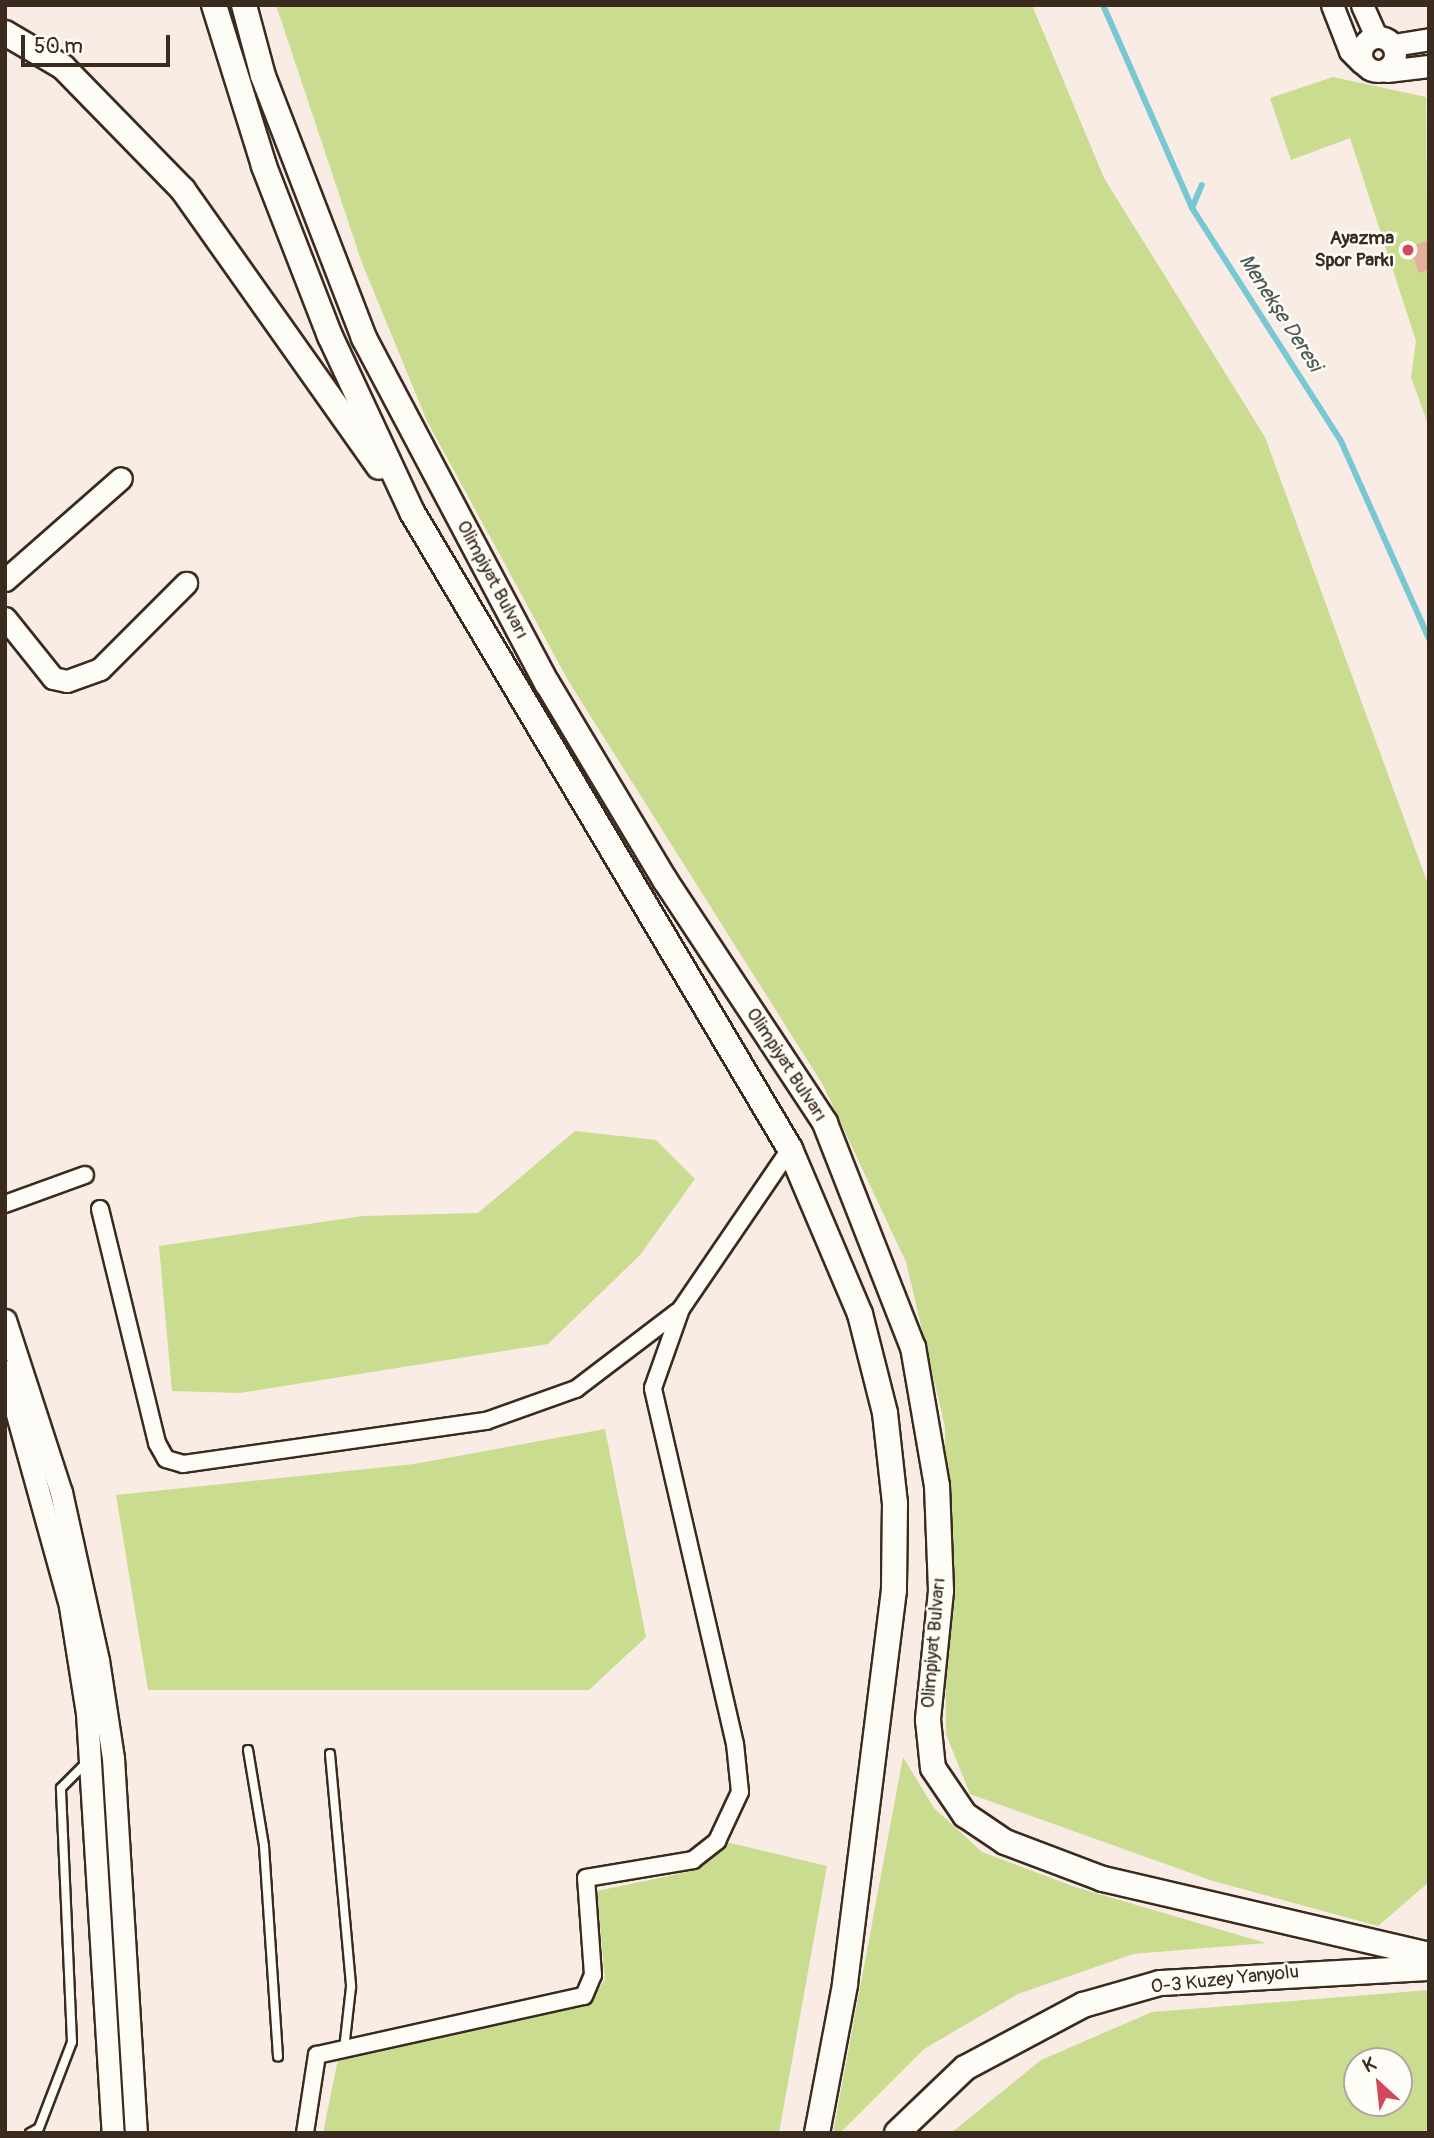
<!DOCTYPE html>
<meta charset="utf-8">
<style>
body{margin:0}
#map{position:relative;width:1434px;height:2138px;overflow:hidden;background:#f8ece5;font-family:Pangolin,sans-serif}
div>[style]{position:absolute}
.green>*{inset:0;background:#cadc90}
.stream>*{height:6px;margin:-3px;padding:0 3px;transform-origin:3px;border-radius:3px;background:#78c8d4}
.building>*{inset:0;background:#e5ad9c}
.roads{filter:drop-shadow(2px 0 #3b2a1e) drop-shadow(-2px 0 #3b2a1e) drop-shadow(0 2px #3b2a1e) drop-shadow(0 -2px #3b2a1e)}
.lane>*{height:8px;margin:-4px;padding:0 4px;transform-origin:4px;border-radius:4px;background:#fdfcf7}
.street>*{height:16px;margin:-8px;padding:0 8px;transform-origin:8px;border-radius:8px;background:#fdfcf7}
.secondary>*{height:21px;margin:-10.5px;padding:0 10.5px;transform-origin:10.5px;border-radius:10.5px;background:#fdfcf7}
.secondary>.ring{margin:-10.5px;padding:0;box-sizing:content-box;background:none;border:21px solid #fdfcf7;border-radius:50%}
.primary>*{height:24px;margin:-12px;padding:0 12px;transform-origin:12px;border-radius:12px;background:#fdfcf7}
.dots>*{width:19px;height:19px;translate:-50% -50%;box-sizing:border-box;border:4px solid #fdfcf7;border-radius:50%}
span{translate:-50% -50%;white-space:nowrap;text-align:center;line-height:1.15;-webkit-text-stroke:5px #fdfcf7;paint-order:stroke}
.poi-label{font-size:19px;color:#3b2a1e;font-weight:700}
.right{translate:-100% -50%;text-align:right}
.street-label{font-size:19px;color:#3b2a1e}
.water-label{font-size:21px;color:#4d5955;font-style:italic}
.frame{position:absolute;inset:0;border:7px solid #3b2a1e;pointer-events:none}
.north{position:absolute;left:1343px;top:2047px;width:70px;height:70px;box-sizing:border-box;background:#fdfcf7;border:2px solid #afa8a0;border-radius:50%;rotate:333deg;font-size:19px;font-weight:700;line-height:28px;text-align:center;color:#3b2a1e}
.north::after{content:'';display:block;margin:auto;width:24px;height:32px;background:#d1495b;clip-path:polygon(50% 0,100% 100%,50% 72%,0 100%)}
.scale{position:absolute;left:21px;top:35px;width:149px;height:32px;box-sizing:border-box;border:4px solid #3b2a1e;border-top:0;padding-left:9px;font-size:21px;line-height:24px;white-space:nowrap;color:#3b2a1e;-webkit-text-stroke:5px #fdfcf7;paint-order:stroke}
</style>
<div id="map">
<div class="green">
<i style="clip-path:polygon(276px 5px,1032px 5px,1104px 178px,1265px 437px,1429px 887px,1429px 1882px,1378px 1926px,1213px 1881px,970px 1794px,946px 1734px,945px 1427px,906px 1262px,823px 1085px,569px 682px,427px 421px,362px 263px)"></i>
<i style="clip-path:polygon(1333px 77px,1426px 97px,1429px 427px,1411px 377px,1416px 341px,1350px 138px,1291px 160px,1270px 98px)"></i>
<i style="clip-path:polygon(575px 1131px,656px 1140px,695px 1179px,640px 1255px,548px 1344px,240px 1393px,172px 1391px,159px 1246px,363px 1216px,478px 1213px)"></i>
<i style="clip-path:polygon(605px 1429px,646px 1637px,589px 1690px,148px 1690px,116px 1495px,414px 1464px)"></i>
<i style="clip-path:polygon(903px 1757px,934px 1808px,982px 1852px,1075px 1887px,1266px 1943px,1133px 1954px,1018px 1994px,924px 2049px,840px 2133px,833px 2133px)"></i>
<i style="clip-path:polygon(726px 1842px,827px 1866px,779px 2133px,323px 2133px,338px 2059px,589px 2004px,605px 1979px,597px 1891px,697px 1870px)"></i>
<i style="clip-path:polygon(evenodd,1429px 1990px,1429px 2133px,951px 2133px,1041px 2060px,1152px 2012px,1429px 1990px,1399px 2061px,1399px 2103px,1357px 2103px,1357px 2061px,1399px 2061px)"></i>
</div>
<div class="stream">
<i style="left:1103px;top:5px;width:222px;rotate:66.3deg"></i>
<i style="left:1192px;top:208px;width:274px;rotate:57.4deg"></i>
<i style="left:1340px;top:439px;width:219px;rotate:66deg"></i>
<i style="left:1192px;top:208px;width:25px;rotate:-67deg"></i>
</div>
<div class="building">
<i style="clip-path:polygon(1429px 240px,1429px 270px,1419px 273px,1410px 247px)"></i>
</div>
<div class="roads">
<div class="lane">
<i style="left:248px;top:1750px;width:97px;rotate:80.5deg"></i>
<i style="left:264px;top:1846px;width:211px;rotate:86.2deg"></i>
<i style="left:330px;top:1754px;width:234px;rotate:84.8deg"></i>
<i style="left:351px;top:1987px;width:62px;rotate:96.4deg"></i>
<i style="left:30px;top:2133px;width:10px;rotate:-29deg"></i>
<i style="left:39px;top:2128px;width:92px;rotate:-69deg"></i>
<i style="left:72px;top:2042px;width:254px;rotate:-92.5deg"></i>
<i style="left:61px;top:1788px;width:37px;rotate:-45deg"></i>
</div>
<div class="street">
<i style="left:5px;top:1204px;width:85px;rotate:-19.9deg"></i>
<i style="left:100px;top:1209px;width:241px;rotate:76.3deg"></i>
<i style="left:157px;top:1443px;width:18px;rotate:61deg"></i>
<i style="left:166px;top:1459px;width:18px;rotate:16deg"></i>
<i style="left:183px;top:1464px;width:306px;rotate:-8.1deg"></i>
<i style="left:486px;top:1421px;width:96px;rotate:-19.6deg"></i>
<i style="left:576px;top:1389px;width:127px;rotate:-37.3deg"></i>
<i style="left:305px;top:2133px;width:79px;rotate:-81.3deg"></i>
<i style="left:317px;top:2055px;width:273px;rotate:-12.5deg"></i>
<i style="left:584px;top:1996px;width:23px;rotate:-67deg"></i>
<i style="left:593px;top:1975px;width:97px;rotate:-94.1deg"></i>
<i style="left:586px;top:1878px;width:109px;rotate:-9.5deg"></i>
<i style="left:693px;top:1860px;width:31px;rotate:-38deg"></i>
<i style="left:717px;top:1841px;width:54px;rotate:-64.9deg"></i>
<i style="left:740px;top:1792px;width:48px;rotate:-95.9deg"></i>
<i style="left:735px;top:1744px;width:365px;rotate:-103deg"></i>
<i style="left:653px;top:1388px;width:84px;rotate:-70.5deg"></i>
<i style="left:681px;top:1309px;width:194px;rotate:-55.7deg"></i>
</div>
<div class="secondary">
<i style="left:1332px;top:5px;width:49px;rotate:68.6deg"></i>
<i style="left:1350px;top:51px;width:17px;rotate:45deg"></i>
<i style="left:1362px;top:5px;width:34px;rotate:66deg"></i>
<i class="ring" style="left:1361px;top:37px;width:13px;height:13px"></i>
<i style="left:1393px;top:45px;width:36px;rotate:-9deg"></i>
<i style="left:1387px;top:71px;width:42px;rotate:-6.8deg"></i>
<i style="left:5px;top:580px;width:154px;rotate:-41.3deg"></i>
<i style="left:5px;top:618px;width:77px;rotate:51.3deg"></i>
<i style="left:53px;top:678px;width:14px;rotate:12deg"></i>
<i style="left:67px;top:681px;width:35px;rotate:-20deg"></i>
<i style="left:100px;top:669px;width:122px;rotate:-45deg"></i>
<i style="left:5px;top:1320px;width:181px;rotate:72deg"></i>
<i style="left:61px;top:1492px;width:172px;rotate:77.6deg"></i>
<i style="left:98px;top:1660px;width:99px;rotate:81.3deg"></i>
<i style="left:113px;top:1758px;width:376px;rotate:86.5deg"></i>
<i style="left:5px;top:1371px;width:244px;rotate:74.5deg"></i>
<i style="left:70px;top:1606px;width:108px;rotate:81deg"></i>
<i style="left:87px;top:1713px;width:421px;rotate:86.5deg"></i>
</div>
<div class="primary">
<i style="left:214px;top:5px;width:169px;rotate:72.7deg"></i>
<i style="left:264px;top:166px;width:182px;rotate:68.8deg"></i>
<i style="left:330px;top:336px;width:194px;rotate:65deg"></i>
<i style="left:412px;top:512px;width:741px;rotate:59.31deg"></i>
<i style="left:790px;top:1149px;width:179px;rotate:67deg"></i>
<i style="left:860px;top:1314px;width:102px;rotate:75.8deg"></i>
<i style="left:885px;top:1413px;width:91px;rotate:83.7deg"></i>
<i style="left:895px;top:1503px;width:87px;rotate:90.7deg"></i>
<i style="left:894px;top:1590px;width:398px;rotate:97.1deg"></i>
<i style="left:845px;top:1985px;width:151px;rotate:100.7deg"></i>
<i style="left:244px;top:5px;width:73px;rotate:75deg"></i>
<i style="left:263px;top:76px;width:281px;rotate:68.9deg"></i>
<i style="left:364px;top:338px;width:391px;rotate:62.1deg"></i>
<i style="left:547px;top:683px;width:230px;rotate:59.1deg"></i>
<i style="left:665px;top:880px;width:291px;rotate:56.6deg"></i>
<i style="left:825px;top:1123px;width:241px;rotate:68.6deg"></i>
<i style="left:913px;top:1347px;width:141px;rotate:80.2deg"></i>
<i style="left:937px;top:1486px;width:105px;rotate:87.8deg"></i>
<i style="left:941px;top:1591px;width:130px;rotate:95.8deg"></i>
<i style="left:928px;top:1720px;width:48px;rotate:84.1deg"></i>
<i style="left:933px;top:1768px;width:57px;rotate:55.8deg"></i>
<i style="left:965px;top:1815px;width:48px;rotate:34deg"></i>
<i style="left:1005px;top:1842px;width:105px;rotate:20.7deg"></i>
<i style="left:1103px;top:1879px;width:335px;rotate:13.1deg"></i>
<i style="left:5px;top:33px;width:67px;rotate:30.4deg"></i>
<i style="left:63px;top:67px;width:172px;rotate:45.7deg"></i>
<i style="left:183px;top:190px;width:339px;rotate:54.7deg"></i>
<i style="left:897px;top:2133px;width:94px;rotate:-43.7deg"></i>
<i style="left:965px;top:2068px;width:134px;rotate:-28.1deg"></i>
<i style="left:1083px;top:2005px;width:80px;rotate:-15.9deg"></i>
<i style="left:1160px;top:1983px;width:269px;rotate:-3.2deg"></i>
</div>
</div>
<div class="dots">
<i style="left:1408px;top:250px;background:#d1495b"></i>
</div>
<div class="poi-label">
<span class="right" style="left:1394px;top:250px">Ayazma<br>Spor Parkı</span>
</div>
<div class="street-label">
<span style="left:492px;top:580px;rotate:62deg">Olimpiyat Bulvarı</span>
<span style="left:786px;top:1065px;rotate:57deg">Olimpiyat Bulvarı</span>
<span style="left:934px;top:1643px;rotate:-85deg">Olimpiyat Bulvarı</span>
<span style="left:1225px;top:1980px;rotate:-6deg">O-3 Kuzey Yanyolu</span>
</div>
<div class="water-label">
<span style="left:1280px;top:313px;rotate:57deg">Menekşe Deresi</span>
</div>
<div class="frame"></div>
<div class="north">K</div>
<div class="scale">50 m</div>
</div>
